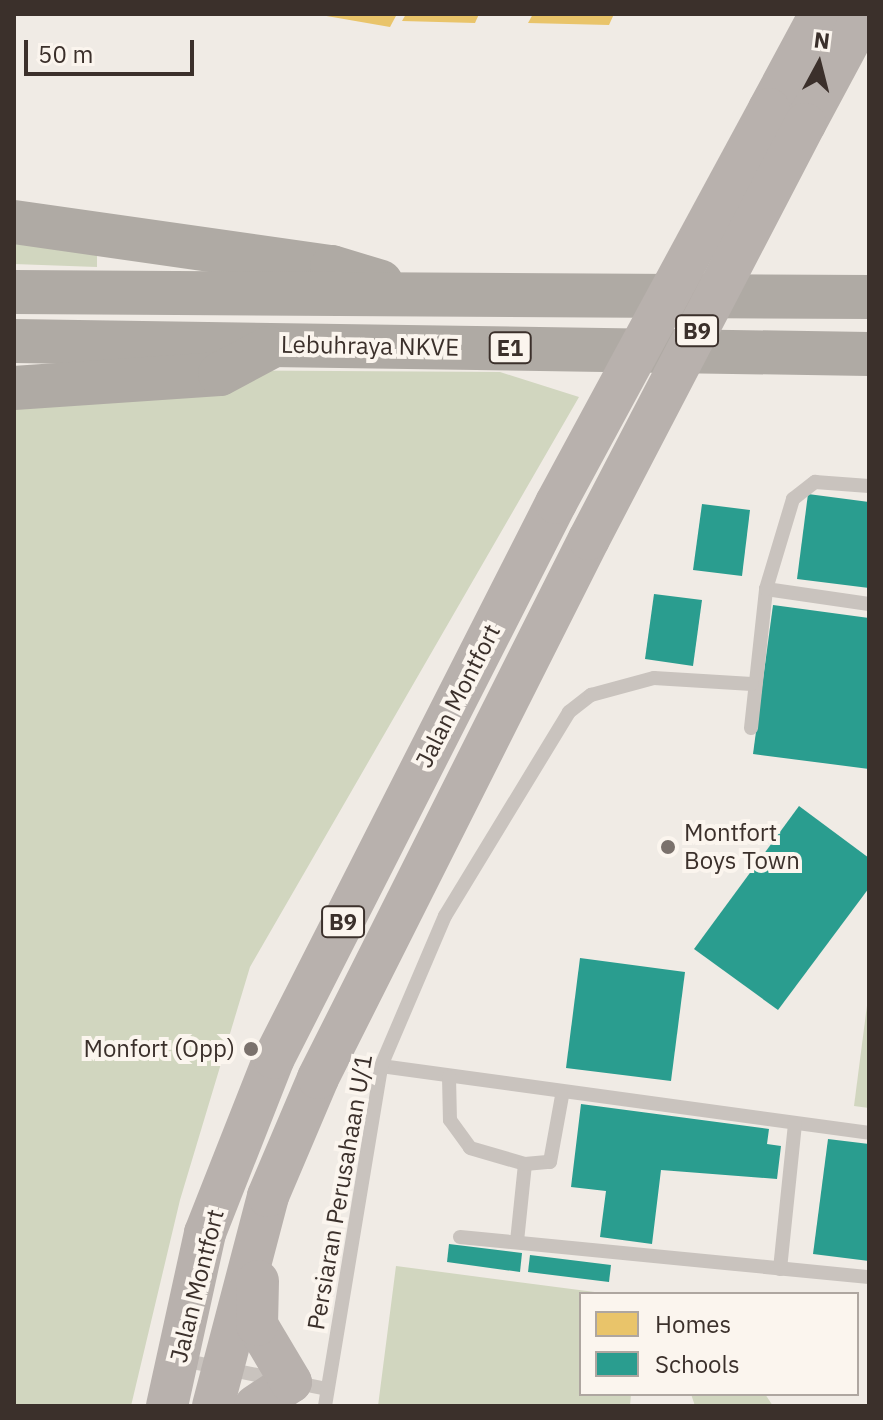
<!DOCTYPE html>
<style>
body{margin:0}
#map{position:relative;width:883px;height:1420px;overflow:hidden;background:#f0ebe5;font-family:"IBM Plex Sans",sans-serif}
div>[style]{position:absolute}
.green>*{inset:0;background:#d1d6bf}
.homes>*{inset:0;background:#e9c46a}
.schools>*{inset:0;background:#2a9d8f}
.service>*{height:14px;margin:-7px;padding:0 7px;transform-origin:7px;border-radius:7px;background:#c9c3be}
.primary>*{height:42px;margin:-21px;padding:0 21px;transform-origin:21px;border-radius:21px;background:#b8b1ad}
.motorway>*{height:44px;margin:-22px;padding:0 22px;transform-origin:22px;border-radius:22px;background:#afaaa4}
.primary-bridge>*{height:42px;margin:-21px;padding:0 21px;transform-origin:21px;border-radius:21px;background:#b8b1ad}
.dots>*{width:22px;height:22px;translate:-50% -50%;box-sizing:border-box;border:4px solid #fbf5ee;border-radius:50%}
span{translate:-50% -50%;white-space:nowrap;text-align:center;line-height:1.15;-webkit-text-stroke:8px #fbf5ee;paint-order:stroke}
.shield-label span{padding:2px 6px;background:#fbf5ee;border:2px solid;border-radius:6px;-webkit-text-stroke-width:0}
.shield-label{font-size:22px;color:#3b302b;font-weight:700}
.street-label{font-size:24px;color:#3b302b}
.poi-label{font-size:24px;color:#3b302b}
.left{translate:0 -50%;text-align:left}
.right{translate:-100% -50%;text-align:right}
.frame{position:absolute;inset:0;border:16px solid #3b302b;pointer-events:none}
.legend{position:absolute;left:579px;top:1292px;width:280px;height:104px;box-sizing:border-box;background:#fbf5ee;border:2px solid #aea6a0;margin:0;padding:10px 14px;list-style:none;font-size:24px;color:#3b302b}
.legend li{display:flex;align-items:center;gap:16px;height:40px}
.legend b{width:40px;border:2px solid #aea6a0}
.north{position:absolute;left:779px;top:24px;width:80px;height:80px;-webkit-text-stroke:6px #fbf5ee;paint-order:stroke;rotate:7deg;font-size:22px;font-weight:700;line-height:32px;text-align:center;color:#3b302b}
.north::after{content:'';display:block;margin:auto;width:28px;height:36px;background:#3b302b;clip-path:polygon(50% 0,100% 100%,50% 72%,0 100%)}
.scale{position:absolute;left:24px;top:40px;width:170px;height:36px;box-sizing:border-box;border:4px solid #3b302b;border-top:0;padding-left:10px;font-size:24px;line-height:28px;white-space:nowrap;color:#3b302b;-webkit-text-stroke:6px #fbf5ee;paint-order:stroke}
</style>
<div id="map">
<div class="green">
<i style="clip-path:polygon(14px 227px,97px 244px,97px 267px,14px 264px)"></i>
<i style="clip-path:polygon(14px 369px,500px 372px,579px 397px,250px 967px,180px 1200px,131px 1406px,14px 1406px)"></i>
<i style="clip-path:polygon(869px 990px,869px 1108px,854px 1106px)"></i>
<i style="clip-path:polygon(396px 1266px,610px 1294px,581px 1294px,581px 1394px,631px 1394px,630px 1406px,378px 1406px)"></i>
<i style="clip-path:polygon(691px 1394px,765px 1394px,773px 1406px,695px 1406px)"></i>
</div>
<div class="homes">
<i style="clip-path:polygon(315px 14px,397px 14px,390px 27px)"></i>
<i style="clip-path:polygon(406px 14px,479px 14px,475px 23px,402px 21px)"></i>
<i style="clip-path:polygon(533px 14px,614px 14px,609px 25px,528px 23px)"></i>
</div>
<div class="schools">
<i style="clip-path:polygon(808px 494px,869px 502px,869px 588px,797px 579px)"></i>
<i style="clip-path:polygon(702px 504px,750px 510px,742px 576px,693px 570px)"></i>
<i style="clip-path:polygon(654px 594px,702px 600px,693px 666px,645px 659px)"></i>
<i style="clip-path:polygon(773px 605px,869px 618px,869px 769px,753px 754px)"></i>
<i style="clip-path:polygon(799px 806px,869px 858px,869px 888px,778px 1010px,694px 949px)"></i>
<i style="clip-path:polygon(580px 958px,685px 972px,671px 1081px,566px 1068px)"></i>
<i style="clip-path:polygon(581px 1104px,769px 1129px,767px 1144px,781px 1146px,777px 1179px,661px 1170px,652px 1244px,600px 1237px,606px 1191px,571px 1187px)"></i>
<i style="clip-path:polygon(828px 1139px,869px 1144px,869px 1261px,813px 1254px)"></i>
<i style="clip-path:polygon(449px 1244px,522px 1253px,520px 1272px,447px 1262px)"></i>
<i style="clip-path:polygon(530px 1255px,611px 1265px,609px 1282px,528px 1272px)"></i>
</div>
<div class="service">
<i style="left:766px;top:589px;width:104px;rotate:8.3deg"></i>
<i style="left:751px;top:728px;width:140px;rotate:-83.8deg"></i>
<i style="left:766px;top:589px;width:94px;rotate:-73.3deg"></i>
<i style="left:793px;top:499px;width:28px;rotate:-38deg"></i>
<i style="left:815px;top:482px;width:54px;rotate:4.2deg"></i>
<i style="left:381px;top:1066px;width:493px;rotate:7.8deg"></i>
<i style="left:449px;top:1077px;width:43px;rotate:88.7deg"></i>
<i style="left:450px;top:1120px;width:34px;rotate:54deg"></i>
<i style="left:470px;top:1148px;width:57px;rotate:16.2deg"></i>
<i style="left:525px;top:1164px;width:78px;rotate:95.9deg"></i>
<i style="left:525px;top:1164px;width:25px;rotate:-5deg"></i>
<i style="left:550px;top:1162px;width:67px;rotate:-79.7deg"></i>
<i style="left:460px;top:1237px;width:411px;rotate:5.6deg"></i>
<i style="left:780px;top:1269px;width:146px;rotate:-84.1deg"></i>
<i style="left:182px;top:1360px;width:148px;rotate:11.3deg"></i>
<i style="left:325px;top:1406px;width:345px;rotate:-80.6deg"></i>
<i style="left:381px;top:1066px;width:163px;rotate:-66.9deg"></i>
<i style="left:445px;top:916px;width:239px;rotate:-58.7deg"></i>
<i style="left:569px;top:712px;width:28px;rotate:-38deg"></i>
<i style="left:591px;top:695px;width:65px;rotate:-15.1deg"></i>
<i style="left:654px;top:678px;width:98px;rotate:3.5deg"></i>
</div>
<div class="primary">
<i style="left:769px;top:109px;width:108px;rotate:-61.8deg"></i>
<i style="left:805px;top:124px;width:125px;rotate:-61.8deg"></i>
<i style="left:167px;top:1406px;width:177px;rotate:-77.6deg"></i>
<i style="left:205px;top:1233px;width:188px;rotate:-68.5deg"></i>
<i style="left:274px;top:1058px;width:623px;rotate:-63.06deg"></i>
<i style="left:213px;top:1406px;width:217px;rotate:-75.3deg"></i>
<i style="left:268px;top:1196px;width:128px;rotate:-67deg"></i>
<i style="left:318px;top:1078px;width:603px;rotate:-63.31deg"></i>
<i style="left:255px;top:1406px;width:43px;rotate:-33.7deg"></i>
<i style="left:291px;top:1382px;width:66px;rotate:-120.8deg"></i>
<i style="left:257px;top:1325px;width:44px;rotate:-88.7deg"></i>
</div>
<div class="motorway">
<i style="left:14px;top:222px;width:321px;rotate:8.1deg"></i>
<i style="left:332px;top:267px;width:51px;rotate:17deg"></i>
<i style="left:14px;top:292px;width:855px;rotate:0.34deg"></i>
<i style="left:14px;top:341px;width:855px;rotate:0.87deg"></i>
<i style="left:14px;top:388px;width:206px;rotate:-3.9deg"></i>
<i style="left:220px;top:374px;width:55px;rotate:-28deg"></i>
</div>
<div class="primary-bridge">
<i style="left:556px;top:503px;width:448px;rotate:-61.6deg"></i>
<i style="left:589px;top:539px;width:468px;rotate:-62.5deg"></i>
</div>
<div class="dots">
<i style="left:668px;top:847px;background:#7a716c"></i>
<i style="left:251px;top:1049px;background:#7a716c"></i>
</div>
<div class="shield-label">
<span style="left:697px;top:331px">B9</span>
<span style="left:510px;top:348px">E1</span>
<span style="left:343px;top:922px">B9</span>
</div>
<div class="street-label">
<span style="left:370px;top:346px;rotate:1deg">Lebuhraya NKVE</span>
<span style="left:458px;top:696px;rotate:-63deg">Jalan Montfort</span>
<span style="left:340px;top:1192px;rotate:-80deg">Persiaran Perusahaan U/1</span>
<span style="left:197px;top:1286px;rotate:-76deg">Jalan Montfort</span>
</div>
<div class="poi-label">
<span class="left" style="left:684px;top:847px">Montfort<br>Boys Town</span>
<span class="right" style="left:235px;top:1049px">Monfort (Opp)</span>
</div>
<div class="frame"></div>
<ul class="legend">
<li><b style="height:22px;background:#e9c46a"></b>Homes</li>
<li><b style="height:22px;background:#2a9d8f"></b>Schools</li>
</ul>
<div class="north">N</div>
<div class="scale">50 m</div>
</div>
